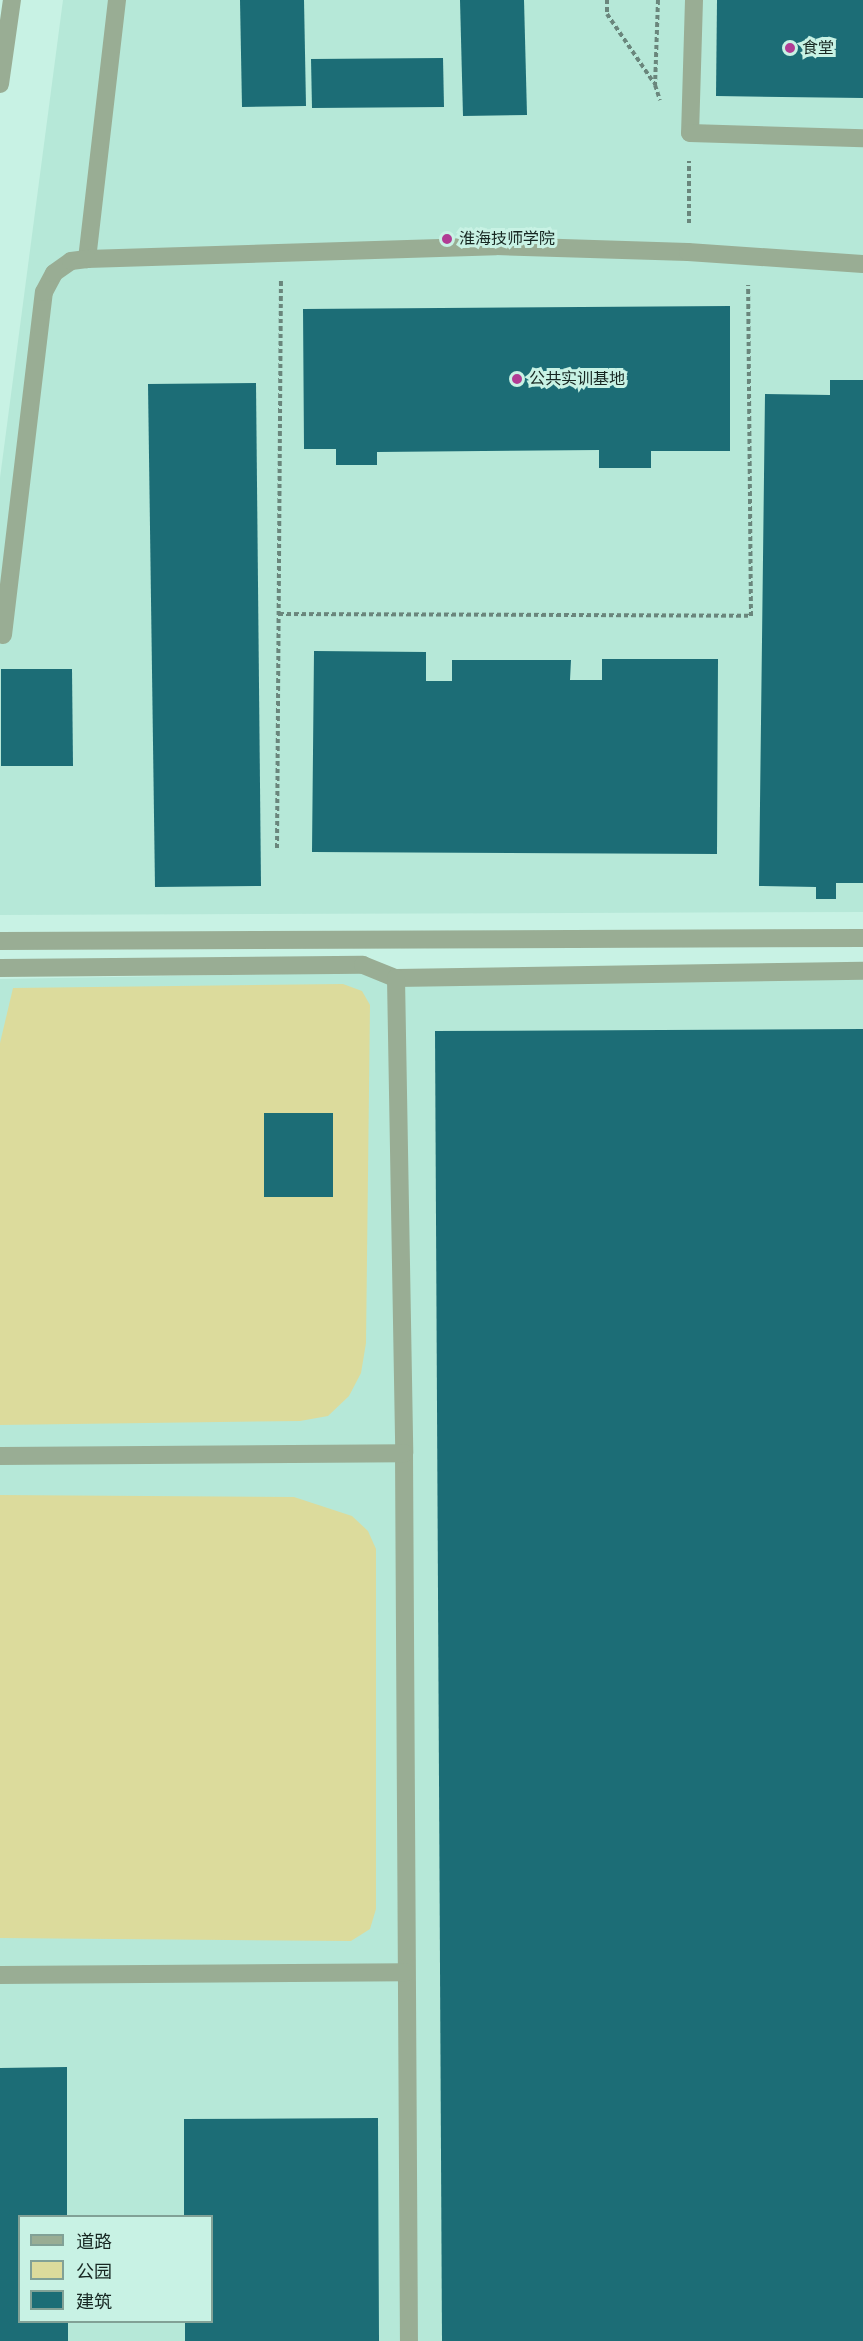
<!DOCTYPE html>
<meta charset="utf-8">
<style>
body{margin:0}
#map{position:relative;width:863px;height:2341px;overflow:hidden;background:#c8f2e4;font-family:"Varela Round","Noto Sans SC",sans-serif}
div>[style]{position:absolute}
.built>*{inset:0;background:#b6e8d8}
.green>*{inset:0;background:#dcdb9c}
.building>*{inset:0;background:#1c6d76}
.path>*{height:4px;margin-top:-2px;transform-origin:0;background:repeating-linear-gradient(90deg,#6a867c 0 4.5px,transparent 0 7.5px)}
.service>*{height:18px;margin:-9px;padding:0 9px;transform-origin:9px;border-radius:9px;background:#99ad94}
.minor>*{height:18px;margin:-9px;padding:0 9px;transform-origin:9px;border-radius:9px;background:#99ad94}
.tertiary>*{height:18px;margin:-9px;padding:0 9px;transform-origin:9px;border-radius:9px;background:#99ad94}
.dots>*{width:16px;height:16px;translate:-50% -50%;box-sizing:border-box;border:3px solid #c8f2e4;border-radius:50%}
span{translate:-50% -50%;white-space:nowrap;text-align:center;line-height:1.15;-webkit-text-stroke:6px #c8f2e4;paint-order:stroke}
.poi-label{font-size:16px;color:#172722}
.left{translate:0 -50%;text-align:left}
.legend{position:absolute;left:18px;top:2215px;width:195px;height:108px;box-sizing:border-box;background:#c8f2e4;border:2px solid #81a196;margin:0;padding:8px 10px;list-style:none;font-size:18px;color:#172722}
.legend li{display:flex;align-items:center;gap:12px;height:30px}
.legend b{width:30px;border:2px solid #81a196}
</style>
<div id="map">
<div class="built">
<i style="clip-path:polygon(63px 0,863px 0,863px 912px,0 915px,0 478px)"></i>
<i style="clip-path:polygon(evenodd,863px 964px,863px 2341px,0 2341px,0 979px,863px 964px,20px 2216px,212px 2216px,212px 2322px,20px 2322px,20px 2216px)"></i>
</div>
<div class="green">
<i style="clip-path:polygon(343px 984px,362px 991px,370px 1005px,366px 1343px,361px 1373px,349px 1396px,328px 1416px,300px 1421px,0 1425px,0 1043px,13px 988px)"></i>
<i style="clip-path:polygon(0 1495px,294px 1497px,352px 1516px,368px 1531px,376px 1549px,376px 1909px,370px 1929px,351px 1941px,0 1938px)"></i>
</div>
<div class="building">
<i style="clip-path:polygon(240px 0,304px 0,306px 106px,242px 107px)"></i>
<i style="clip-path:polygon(460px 0,524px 0,527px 115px,463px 116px)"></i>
<i style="clip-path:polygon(717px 0,863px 0,863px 98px,716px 96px)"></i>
<i style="clip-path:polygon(443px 58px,444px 107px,312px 108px,311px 59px)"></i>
<i style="clip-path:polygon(730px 306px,730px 451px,651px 451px,651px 468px,599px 468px,599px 450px,377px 452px,377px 465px,336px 465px,336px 449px,304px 449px,303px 309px)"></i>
<i style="clip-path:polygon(830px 380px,863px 380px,863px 883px,836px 883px,836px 899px,816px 899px,816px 887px,759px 886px,765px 394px,830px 395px)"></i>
<i style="clip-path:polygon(256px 383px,261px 886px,155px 887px,148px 384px)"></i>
<i style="clip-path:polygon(314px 651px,426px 652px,426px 681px,452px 681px,452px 660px,571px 660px,570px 680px,602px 680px,602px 659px,718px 659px,717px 854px,312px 852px)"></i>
<i style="clip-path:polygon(1px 669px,72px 669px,73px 766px,1px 766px)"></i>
<i style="clip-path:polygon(863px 1029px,863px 2341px,442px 2341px,435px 1031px)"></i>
<i style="clip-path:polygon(264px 1113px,333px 1113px,333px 1197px,264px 1197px)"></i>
<i style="clip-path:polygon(67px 2067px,67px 2216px,20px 2216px,20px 2322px,68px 2322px,68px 2341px,0 2341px,0 2068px)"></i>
<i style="clip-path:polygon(378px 2118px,379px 2341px,185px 2341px,185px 2322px,212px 2322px,212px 2216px,184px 2216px,184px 2119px)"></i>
</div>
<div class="path">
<i style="left:607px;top:0;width:14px;rotate:90deg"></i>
<i style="left:607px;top:14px;width:83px;rotate:55.7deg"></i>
<i style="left:658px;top:0;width:85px;rotate:92deg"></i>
<i style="left:655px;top:85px;width:16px;rotate:72deg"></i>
<i style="left:689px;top:223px;width:62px;rotate:-90deg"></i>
<i style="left:279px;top:614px;width:472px;rotate:0.2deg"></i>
<i style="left:751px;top:616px;width:331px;rotate:-90.5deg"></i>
<i style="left:277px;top:848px;width:567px;rotate:-89.6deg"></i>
</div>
<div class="service">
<i style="left:117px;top:0;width:261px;rotate:96.6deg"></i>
<i style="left:87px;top:259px;width:409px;rotate:-1.8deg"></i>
<i style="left:496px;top:246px;width:192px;rotate:1.8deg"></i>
<i style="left:688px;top:252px;width:175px;rotate:3.9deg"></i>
<i style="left:694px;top:0;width:133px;rotate:91.7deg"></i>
<i style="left:690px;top:133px;width:173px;rotate:1.7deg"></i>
<i style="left:3px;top:635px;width:345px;rotate:-83.2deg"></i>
<i style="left:44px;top:292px;width:21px;rotate:-62deg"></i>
<i style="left:54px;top:273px;width:21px;rotate:-35deg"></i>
<i style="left:71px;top:261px;width:16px;rotate:-7deg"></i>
<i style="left:0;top:968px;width:363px;rotate:-0.5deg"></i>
<i style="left:363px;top:965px;width:35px;rotate:22deg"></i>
<i style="left:396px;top:978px;width:467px;rotate:-0.9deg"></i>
<i style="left:396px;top:978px;width:475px;rotate:89deg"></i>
<i style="left:404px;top:1453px;width:888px;rotate:89.68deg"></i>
<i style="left:0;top:1456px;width:404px;rotate:-0.4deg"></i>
<i style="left:0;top:1975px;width:406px;rotate:-0.4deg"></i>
</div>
<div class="minor">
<i style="left:0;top:941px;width:863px;rotate:-0.2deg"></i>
</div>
<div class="tertiary">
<i style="left:0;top:84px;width:85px;rotate:-81.9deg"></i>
</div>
<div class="dots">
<i style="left:790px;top:48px;background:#b13c94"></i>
<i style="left:447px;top:239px;background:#b13c94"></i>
<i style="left:517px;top:379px;background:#b13c94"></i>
</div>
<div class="poi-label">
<span class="left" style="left:802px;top:48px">食堂</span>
<span class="left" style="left:459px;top:239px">淮海技师学院</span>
<span class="left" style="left:529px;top:379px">公共实训基地</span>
</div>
<ul class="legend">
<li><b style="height:8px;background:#99ad94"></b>道路</li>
<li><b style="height:16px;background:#dcdb9c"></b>公园</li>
<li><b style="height:16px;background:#1c6d76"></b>建筑</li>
</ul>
</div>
